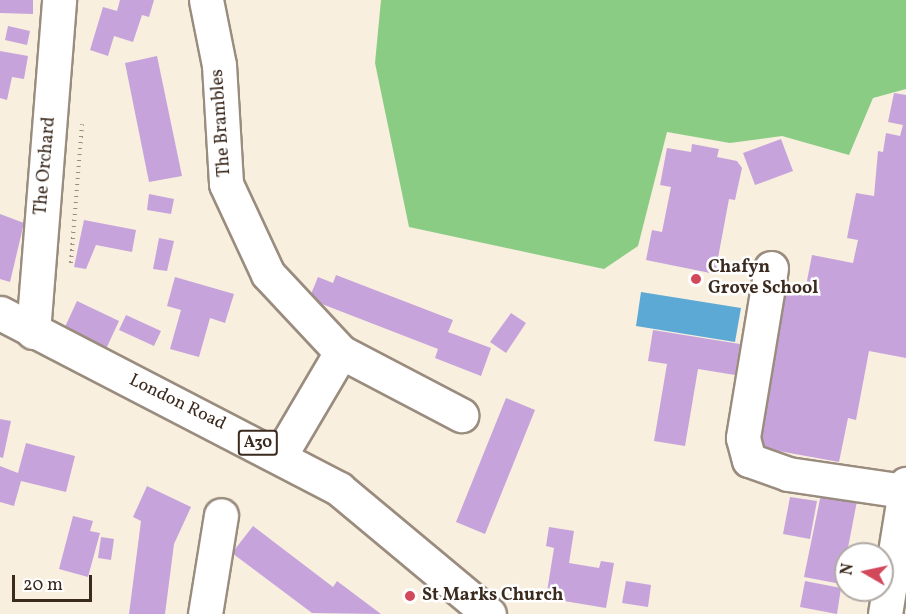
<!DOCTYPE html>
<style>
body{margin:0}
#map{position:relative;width:906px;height:614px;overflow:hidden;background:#f8efdf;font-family:Vollkorn,serif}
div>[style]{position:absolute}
.green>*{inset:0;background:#8bcc85}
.water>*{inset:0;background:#5ca9d5}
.building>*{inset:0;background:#c7a3dc}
.path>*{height:4px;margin-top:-2px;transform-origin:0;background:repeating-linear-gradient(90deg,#9a8c7e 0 1.5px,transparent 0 6px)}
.roads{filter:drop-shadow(2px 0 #9a8c7e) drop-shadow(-2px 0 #9a8c7e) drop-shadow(0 2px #9a8c7e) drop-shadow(0 -2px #9a8c7e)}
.minor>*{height:33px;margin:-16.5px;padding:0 16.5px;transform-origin:16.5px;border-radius:16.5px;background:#fff}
.highway>*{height:33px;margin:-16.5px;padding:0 16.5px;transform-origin:16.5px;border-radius:16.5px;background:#fff}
.dots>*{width:16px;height:16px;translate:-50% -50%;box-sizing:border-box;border:3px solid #fff;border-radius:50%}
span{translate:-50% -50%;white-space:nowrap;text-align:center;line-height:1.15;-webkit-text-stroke:5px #fff;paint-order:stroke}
.shield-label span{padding:2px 4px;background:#fff;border:2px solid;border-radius:4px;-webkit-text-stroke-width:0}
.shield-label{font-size:16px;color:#3b2a1e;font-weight:700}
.street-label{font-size:18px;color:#3b2a1e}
.poi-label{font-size:18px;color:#3b2a1e;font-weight:700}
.left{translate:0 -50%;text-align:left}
.north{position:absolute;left:834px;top:542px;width:60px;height:60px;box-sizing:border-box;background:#fff;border:2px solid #b1aaa5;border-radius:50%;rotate:279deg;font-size:16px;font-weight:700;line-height:24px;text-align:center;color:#3b2a1e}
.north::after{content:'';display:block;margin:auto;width:21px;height:27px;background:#d1495b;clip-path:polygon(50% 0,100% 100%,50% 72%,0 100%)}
.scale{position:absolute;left:12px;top:575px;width:80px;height:27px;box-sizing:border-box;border:3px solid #3b2a1e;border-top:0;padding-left:8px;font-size:18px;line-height:21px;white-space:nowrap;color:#3b2a1e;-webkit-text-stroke:4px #fff;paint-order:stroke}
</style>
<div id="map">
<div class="green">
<i style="clip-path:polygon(381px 0,906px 0,906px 89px,873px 98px,849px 155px,782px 136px,730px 143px,667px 132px,638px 246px,604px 269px,409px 227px,375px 63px)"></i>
</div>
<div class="water">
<i style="clip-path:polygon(641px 292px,741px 308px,735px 342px,636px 326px)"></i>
</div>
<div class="building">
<i style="clip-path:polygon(0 0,33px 0,33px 14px,0 13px)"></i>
<i style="clip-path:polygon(120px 0,154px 0,149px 17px,142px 15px,133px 42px,114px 36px,108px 56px,90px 50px,103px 7px,117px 11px)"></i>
<i style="clip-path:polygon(8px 26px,30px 31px,27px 45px,5px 40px)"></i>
<i style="clip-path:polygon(0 51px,28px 56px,24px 79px,12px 77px,7px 100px,0 98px)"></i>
<i style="clip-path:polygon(157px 56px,182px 176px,149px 182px,125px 63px)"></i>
<i style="clip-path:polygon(894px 93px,906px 95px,906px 358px,869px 351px,856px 420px,848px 418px,839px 462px,757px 447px,778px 337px,766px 334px,774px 290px,804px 296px,812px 255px,853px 263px,858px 240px,847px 238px,856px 193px,874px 196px,878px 151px,883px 152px,886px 133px,900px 136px,903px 125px,888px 122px)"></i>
<i style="clip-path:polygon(781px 139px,793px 171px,755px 185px,743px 153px)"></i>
<i style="clip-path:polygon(692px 144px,719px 149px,717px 157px,737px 161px,742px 168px,735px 200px,729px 199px,715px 274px,646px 260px,652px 230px,662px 232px,671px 187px,660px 185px,667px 148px,691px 152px)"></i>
<i style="clip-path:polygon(149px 194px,174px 199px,171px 214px,147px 210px)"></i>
<i style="clip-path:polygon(0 214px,24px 223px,10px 282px,0 279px)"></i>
<i style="clip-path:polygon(84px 220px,136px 230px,132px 252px,96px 245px,86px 269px,74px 267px)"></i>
<i style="clip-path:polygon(159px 238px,174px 241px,167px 271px,153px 269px)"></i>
<i style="clip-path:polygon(336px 275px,453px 320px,448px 332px,491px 348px,481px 376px,435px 358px,438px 349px,309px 299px,318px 277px,333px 283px)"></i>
<i style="clip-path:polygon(175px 277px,234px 294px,225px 323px,210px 318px,199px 357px,170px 349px,181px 310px,167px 306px)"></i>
<i style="clip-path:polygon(77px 301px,119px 321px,106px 349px,64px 329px)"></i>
<i style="clip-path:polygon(511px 313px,526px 323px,506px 353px,490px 342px)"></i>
<i style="clip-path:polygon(126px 315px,161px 331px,154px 346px,119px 330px)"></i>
<i style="clip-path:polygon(653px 330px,740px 344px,735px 375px,698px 369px,685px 446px,654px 441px,667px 364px,648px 361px)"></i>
<i style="clip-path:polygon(506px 398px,535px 410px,485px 534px,456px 522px)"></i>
<i style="clip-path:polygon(0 419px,11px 421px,3px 458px,0 457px)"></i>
<i style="clip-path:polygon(26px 443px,75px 456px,66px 492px,21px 481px,14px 506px,0 502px,0 466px,18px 473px)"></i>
<i style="clip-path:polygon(147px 486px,191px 507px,174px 544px,165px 614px,129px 614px,141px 521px,133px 517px)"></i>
<i style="clip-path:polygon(821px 494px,857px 501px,841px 584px,804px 577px)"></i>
<i style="clip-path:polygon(790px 497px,817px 501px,810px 539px,783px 534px)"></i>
<i style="clip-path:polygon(73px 516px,93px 521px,90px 531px,100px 533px,88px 577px,59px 569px)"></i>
<i style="clip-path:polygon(253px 526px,333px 587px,337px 581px,381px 614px,312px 613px,232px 553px)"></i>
<i style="clip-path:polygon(549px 527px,574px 531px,569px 563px,599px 568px,601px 561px,614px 563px,606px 608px,546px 598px,554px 548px,546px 546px)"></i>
<i style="clip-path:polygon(101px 537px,114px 539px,111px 560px,98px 558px)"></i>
<i style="clip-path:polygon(626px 581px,651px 585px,648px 607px,622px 603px)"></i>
<i style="clip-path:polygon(805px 581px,841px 588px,837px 614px,800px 607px)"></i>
</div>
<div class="path">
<i style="left:71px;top:263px;width:139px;rotate:-85.5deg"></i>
</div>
<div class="roads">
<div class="minor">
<i style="left:206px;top:0;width:66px;rotate:78.7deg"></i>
<i style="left:219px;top:65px;width:119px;rotate:86.6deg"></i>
<i style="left:226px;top:184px;width:99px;rotate:65deg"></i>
<i style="left:268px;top:274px;width:107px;rotate:46.9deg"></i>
<i style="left:341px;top:352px;width:136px;rotate:27.7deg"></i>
<i style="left:771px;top:268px;width:172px;rotate:99.4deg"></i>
<i style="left:743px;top:438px;width:23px;rotate:75deg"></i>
<i style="left:749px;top:460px;width:41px;rotate:19.7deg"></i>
<i style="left:788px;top:474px;width:116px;rotate:8.4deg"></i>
<i style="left:33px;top:332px;width:333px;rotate:-85.5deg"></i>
<i style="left:281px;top:454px;width:118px;rotate:-59.5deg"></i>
<i style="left:205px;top:614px;width:100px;rotate:-80.8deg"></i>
<i style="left:885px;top:614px;width:132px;rotate:-80.8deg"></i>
</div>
<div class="highway">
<i style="left:0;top:313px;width:382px;rotate:27.4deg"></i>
<i style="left:339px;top:489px;width:195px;rotate:39.8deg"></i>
</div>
</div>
<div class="dots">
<i style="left:696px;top:279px;background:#d1495b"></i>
<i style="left:410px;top:596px;background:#d1495b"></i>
</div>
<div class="shield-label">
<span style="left:258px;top:443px">A30</span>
</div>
<div class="street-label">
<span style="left:222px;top:123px;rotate:-94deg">The Brambles</span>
<span style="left:46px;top:166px;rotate:-85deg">The Orchard</span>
<span style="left:177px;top:403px;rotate:26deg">London Road</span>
</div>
<div class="poi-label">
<span class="left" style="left:708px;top:279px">Chafyn<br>Grove School</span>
<span class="left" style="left:422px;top:596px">St Marks Church</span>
</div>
<div class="north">N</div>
<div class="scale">20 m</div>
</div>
